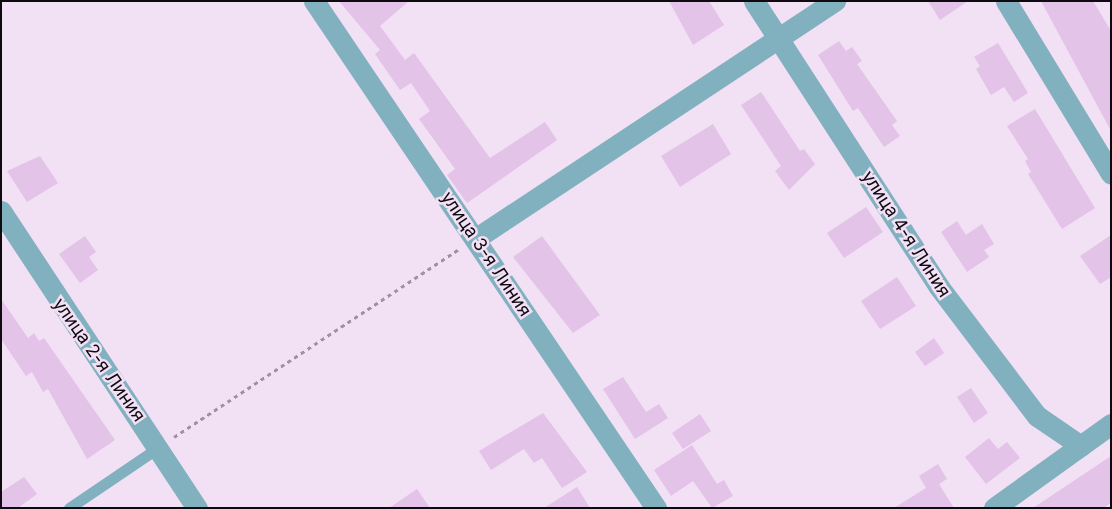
<!DOCTYPE html>
<meta charset="utf-8">
<style>
body{margin:0}
#map{position:relative;width:1112px;height:509px;overflow:hidden;background:#f2e0f4;font-family:Inter,sans-serif}
div>[style]{position:absolute}
.building>*{inset:0;background:#e3c3e8}
.path>*{height:3px;margin-top:-1.5px;transform-origin:0;background:repeating-linear-gradient(90deg,#9e91a0 0 4px,transparent 0 8px)}
.lane>*{height:11px;margin:-5.5px;padding:0 5.5px;transform-origin:5.5px;border-radius:5.5px;background:#81b1bf}
.street>*{height:21px;margin:-10.5px;padding:0 10.5px;transform-origin:10.5px;border-radius:10.5px;background:#81b1bf}
span{translate:-50% -50%;white-space:nowrap;text-align:center;line-height:1.15;-webkit-text-stroke:5px #f2e0f4;paint-order:stroke}
.street-label{font-size:18px;color:#0f0910}
.frame{position:absolute;inset:0;border:2px solid #0f0910;pointer-events:none}
</style>
<div id="map">
<div class="building">
<i style="clip-path:polygon(339px 1px,409px 1px,380px 26px,405px 60px,414px 53px,490px 158px,545px 122px,557px 140px,467px 203px,447px 175px,455px 169px,419px 119px,430px 111px,411px 83px,400px 90px,375px 54px,380px 50px)"></i>
<i style="clip-path:polygon(669px 1px,709px 1px,724px 25px,693px 45px)"></i>
<i style="clip-path:polygon(928px 1px,968px 1px,940px 20px)"></i>
<i style="clip-path:polygon(1041px 1px,1093px 1px,1111px 31px,1111px 131px)"></i>
<i style="clip-path:polygon(839px 41px,846px 51px,852px 47px,862px 61px,857px 64px,897px 121px,892px 125px,900px 136px,884px 147px,858px 108px,853px 111px,818px 55px)"></i>
<i style="clip-path:polygon(998px 43px,1028px 93px,1014px 102px,1004px 87px,991px 95px,976px 69px,980px 66px,974px 57px)"></i>
<i style="clip-path:polygon(761px 92px,800px 151px,804px 149px,815px 164px,789px 190px,775px 171px,781px 166px,741px 105px)"></i>
<i style="clip-path:polygon(1035px 109px,1095px 208px,1062px 229px,1028px 174px,1031px 172px,1025px 161px,1028px 159px,1007px 126px)"></i>
<i style="clip-path:polygon(713px 124px,731px 154px,680px 187px,661px 156px)"></i>
<i style="clip-path:polygon(40px 156px,58px 183px,27px 202px,7px 171px)"></i>
<i style="clip-path:polygon(866px 207px,883px 232px,844px 258px,827px 233px)"></i>
<i style="clip-path:polygon(957px 221px,966px 235px,982px 224px,994px 244px,984px 250px,989px 257px,967px 272px,941px 232px)"></i>
<i style="clip-path:polygon(1111px 235px,1111px 277px,1100px 284px,1080px 256px)"></i>
<i style="clip-path:polygon(85px 236px,96px 252px,89px 257px,98px 270px,80px 283px,59px 254px)"></i>
<i style="clip-path:polygon(542px 236px,600px 315px,573px 333px,513px 257px)"></i>
<i style="clip-path:polygon(897px 277px,916px 306px,880px 329px,861px 301px)"></i>
<i style="clip-path:polygon(1px 299px,28px 338px,34px 333px,39px 341px,44px 338px,115px 440px,87px 459px,48px 389px,43px 392px,32px 372px,26px 376px,1px 339px)"></i>
<i style="clip-path:polygon(934px 338px,944px 353px,925px 366px,915px 352px)"></i>
<i style="clip-path:polygon(623px 377px,646px 412px,659px 404px,668px 418px,635px 439px,603px 389px)"></i>
<i style="clip-path:polygon(971px 388px,988px 413px,974px 423px,957px 397px)"></i>
<i style="clip-path:polygon(543px 413px,587px 472px,562px 488px,542px 458px,534px 463px,524px 449px,491px 470px,479px 451px)"></i>
<i style="clip-path:polygon(700px 414px,711px 431px,683px 449px,672px 433px)"></i>
<i style="clip-path:polygon(989px 438px,998px 449px,1007px 442px,1020px 458px,986px 484px,965px 457px)"></i>
<i style="clip-path:polygon(692px 445px,717px 484px,724px 480px,733px 496px,712px 508px,693px 481px,671px 496px,654px 470px)"></i>
<i style="clip-path:polygon(1111px 456px,1111px 503px,1103px 508px,1033px 508px)"></i>
<i style="clip-path:polygon(938px 464px,947px 479px,939px 484px,954px 508px,894px 508px,926px 488px,919px 476px)"></i>
<i style="clip-path:polygon(24px 477px,37px 494px,18px 508px,1px 508px,1px 492px)"></i>
<i style="clip-path:polygon(577px 487px,590px 508px,544px 508px)"></i>
<i style="clip-path:polygon(417px 489px,430px 508px,389px 508px)"></i>
</div>
<div class="path">
<i style="left:174px;top:437px;width:341px;rotate:-33.4deg"></i>
</div>
<div class="lane">
<i style="left:69px;top:508px;width:109px;rotate:-34.1deg"></i>
</div>
<div class="street">
<i style="left:314px;top:1px;width:612px;rotate:56deg"></i>
<i style="left:754px;top:1px;width:341px;rotate:57.1deg"></i>
<i style="left:939px;top:287px;width:162px;rotate:52.8deg"></i>
<i style="left:1037px;top:416px;width:53px;rotate:34.3deg"></i>
<i style="left:1006px;top:1px;width:202px;rotate:58.7deg"></i>
<i style="left:1px;top:211px;width:356px;rotate:56.6deg"></i>
<i style="left:475px;top:239px;width:432px;rotate:-33.5deg"></i>
<i style="left:994px;top:508px;width:144px;rotate:-35.7deg"></i>
</div>
<div class="street-label">
<span style="left:906px;top:234px;rotate:57deg">улица 4-я Линия</span>
<span style="left:486px;top:254px;rotate:56deg">улица 3-я Линия</span>
<span style="left:99px;top:360px;rotate:55deg">улица 2-я Линия</span>
</div>
<div class="frame"></div>
</div>
